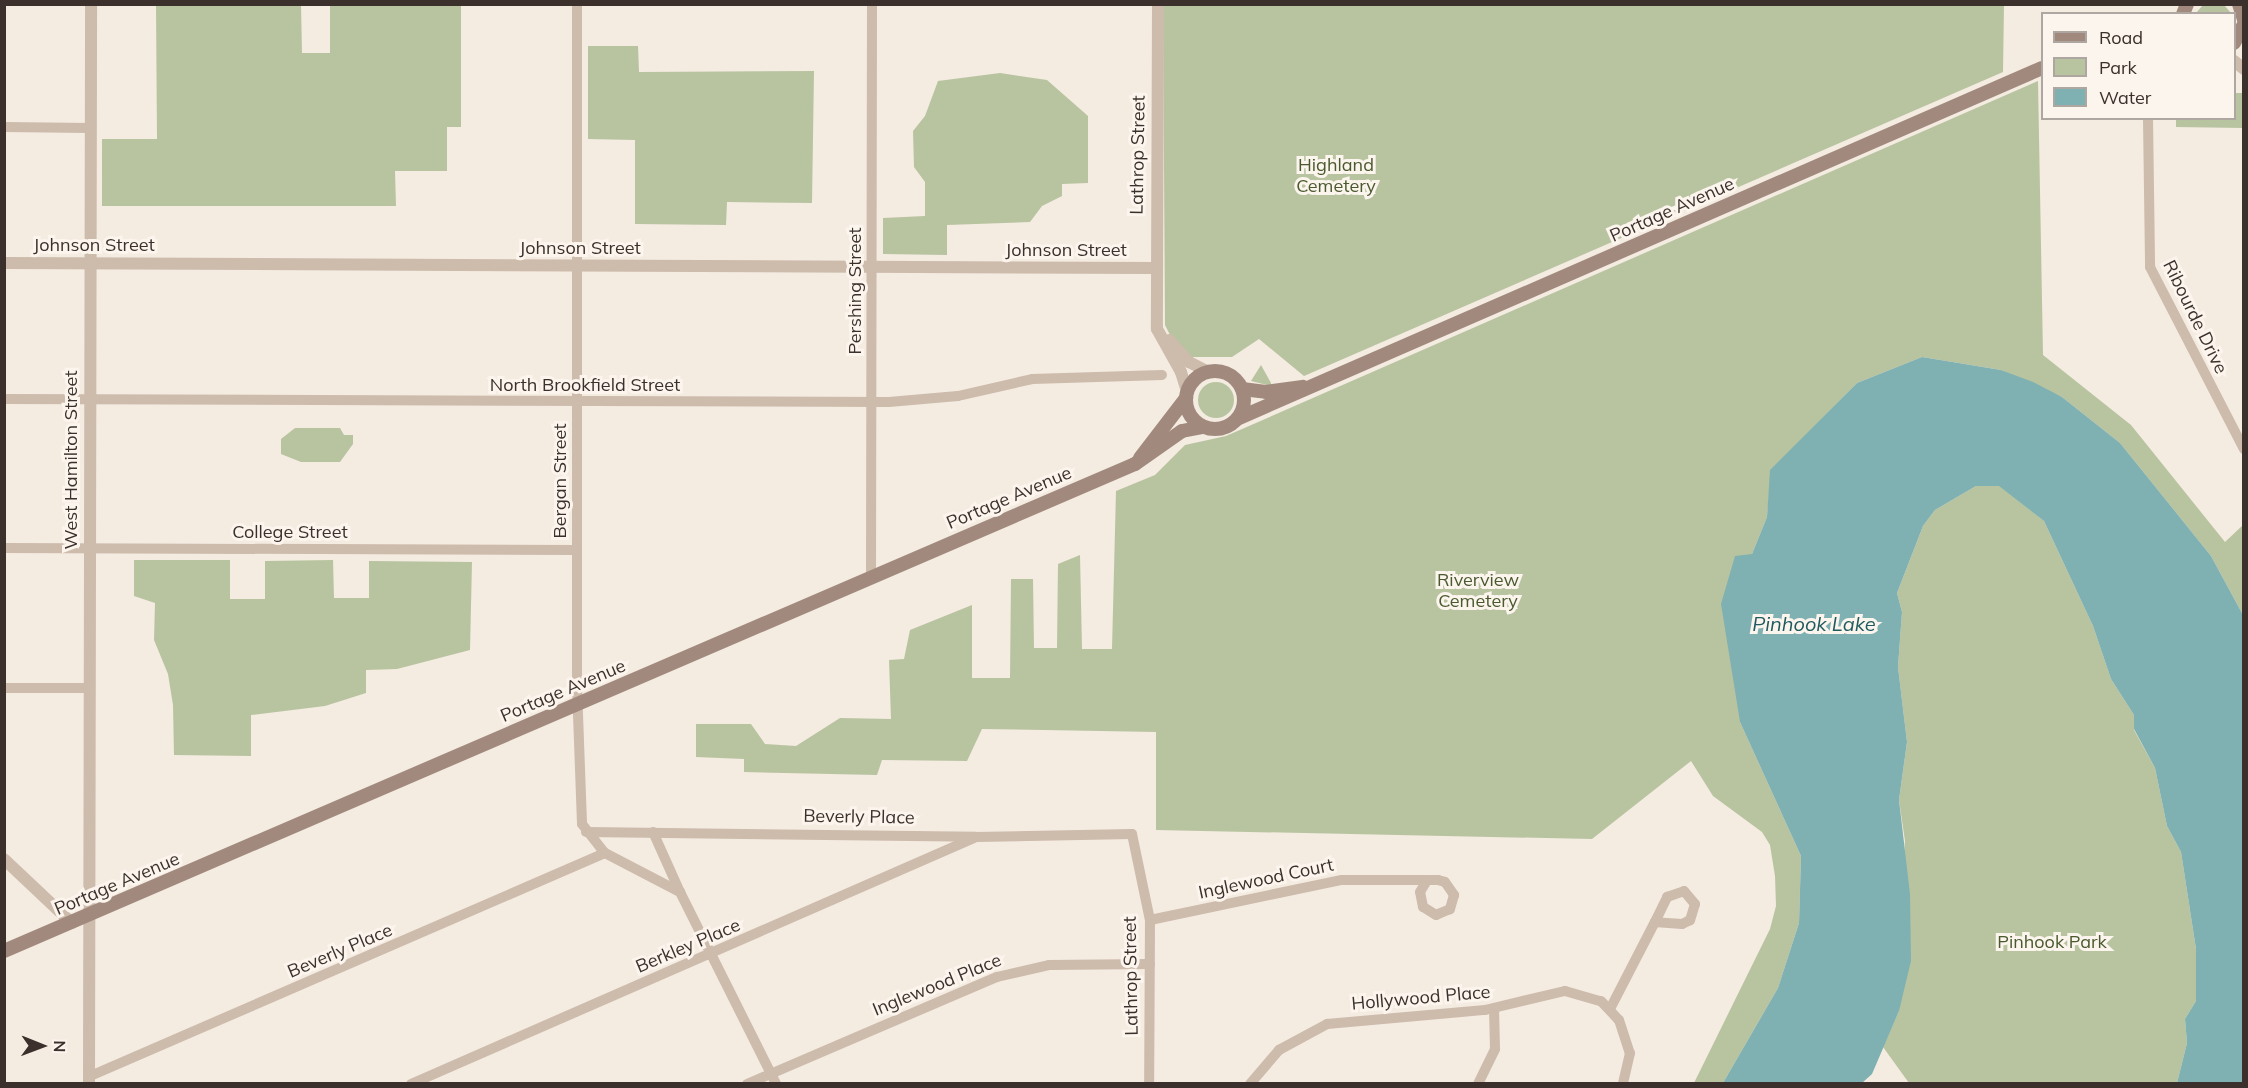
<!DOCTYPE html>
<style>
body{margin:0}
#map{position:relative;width:2248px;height:1088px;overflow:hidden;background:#f4ebe1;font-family:Mulish,sans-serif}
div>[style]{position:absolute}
.green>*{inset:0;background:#b8c4a0}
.round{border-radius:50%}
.water>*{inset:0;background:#7fb0b2}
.minor>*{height:10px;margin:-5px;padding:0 5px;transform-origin:5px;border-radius:5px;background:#cdbbac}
.tertiary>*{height:12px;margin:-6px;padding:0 6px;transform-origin:6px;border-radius:6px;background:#cdbbac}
.secondary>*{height:14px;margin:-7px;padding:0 7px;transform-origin:7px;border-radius:7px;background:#a18a7d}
.secondary>.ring{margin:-7px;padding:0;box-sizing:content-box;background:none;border:14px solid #a18a7d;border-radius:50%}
span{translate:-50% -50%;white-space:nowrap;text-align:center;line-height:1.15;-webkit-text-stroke:6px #fbf5ee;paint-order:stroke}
.street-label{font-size:18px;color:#3b302b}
.park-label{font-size:18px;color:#4a5a2e}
.water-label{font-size:20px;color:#1f5a5e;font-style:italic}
.frame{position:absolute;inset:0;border:6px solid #3b302b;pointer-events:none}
.legend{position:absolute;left:2041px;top:12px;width:195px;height:108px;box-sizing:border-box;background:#fbf5ee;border:2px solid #aea6a0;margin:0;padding:8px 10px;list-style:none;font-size:18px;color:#3b302b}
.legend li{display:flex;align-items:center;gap:12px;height:30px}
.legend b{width:30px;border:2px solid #aea6a0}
.north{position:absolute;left:12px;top:1016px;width:60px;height:60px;-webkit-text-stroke:4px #fbf5ee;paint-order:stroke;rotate:91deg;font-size:16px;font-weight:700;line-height:24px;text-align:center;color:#3b302b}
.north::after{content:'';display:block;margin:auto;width:21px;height:27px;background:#3b302b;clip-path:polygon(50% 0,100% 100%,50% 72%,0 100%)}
</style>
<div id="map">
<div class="green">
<i style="clip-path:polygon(156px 5px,301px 5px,302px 53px,330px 53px,330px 5px,461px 5px,461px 127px,447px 127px,447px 171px,395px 171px,396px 206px,102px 206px,102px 139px,157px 139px)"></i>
<i style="clip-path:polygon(1163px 5px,2004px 5px,2003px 72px,1304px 376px,1259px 339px,1232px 357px,1189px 357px,1173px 341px,1165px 325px)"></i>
<i style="clip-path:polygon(2203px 5px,2224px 5px,2231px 13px,2196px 13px)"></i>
<i style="clip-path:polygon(588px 46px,638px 46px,639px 72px,814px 71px,812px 203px,727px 202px,726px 225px,635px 224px,635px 140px,588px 139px)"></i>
<i style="clip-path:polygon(1000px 73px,1047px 80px,1088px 116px,1088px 183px,1062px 184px,1062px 196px,1042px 206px,1030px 222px,947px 225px,947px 255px,883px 254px,883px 218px,925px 216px,925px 182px,914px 167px,913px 131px,925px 116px,938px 81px)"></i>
<i style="clip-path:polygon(2038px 81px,2043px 355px,2131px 425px,2225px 542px,2243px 525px,2243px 615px,2211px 556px,2120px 443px,2062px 397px,2001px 370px,1922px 357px,1857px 383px,1771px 470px,1767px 517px,1752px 554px,1740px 722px,1801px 856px,1799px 923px,1778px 988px,1723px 1083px,1694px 1083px,1770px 929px,1776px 906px,1775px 876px,1770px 845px,1762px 832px,1713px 796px,1691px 761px,1592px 839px,1156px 830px,1156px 732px,982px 729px,967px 761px,882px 760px,877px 775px,744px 772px,744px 759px,696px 757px,696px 724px,751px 724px,765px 744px,796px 746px,840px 718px,891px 719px,889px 660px,904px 659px,910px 630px,972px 605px,972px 678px,1010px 678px,1011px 579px,1033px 579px,1034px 648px,1057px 648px,1058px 564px,1080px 555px,1082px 649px,1112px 649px,1116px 491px,1155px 475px,1185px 445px,1226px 436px)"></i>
<i style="clip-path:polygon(2235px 93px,2243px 93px,2243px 128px,2176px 127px,2176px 119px,2234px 118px)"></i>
<i style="clip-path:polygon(1261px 365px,1271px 383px,1271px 386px,1251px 381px)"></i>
<i class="round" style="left:1198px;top:382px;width:36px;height:36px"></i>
<i style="clip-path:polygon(295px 428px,340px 428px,344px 435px,353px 435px,353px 444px,340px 462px,301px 462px,281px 454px,281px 439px)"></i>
<i style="clip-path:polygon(1976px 486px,2000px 486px,2044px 521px,2093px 626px,2111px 679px,2134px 715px,2134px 730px,2155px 768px,2167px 826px,2181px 852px,2196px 949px,2196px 1001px,2185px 1019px,2187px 1043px,2177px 1083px,1909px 1083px,1883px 1047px,1899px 1011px,1905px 841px,1899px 800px,1907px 742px,1898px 667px,1902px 612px,1897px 593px,1923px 526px,1935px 510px)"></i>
<i style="clip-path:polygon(134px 560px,230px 560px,230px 599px,265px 599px,265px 561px,333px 560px,334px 598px,369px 598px,369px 561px,472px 562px,470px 650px,397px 669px,366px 670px,366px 693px,325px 706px,251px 715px,251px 756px,174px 755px,173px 705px,168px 674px,154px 640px,155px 603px,134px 596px)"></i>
</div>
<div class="water">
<i style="clip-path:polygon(1922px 357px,2001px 370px,2033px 382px,2062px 397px,2120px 443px,2211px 556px,2243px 615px,2243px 1083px,2177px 1083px,2187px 1043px,2185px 1019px,2196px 1001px,2196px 949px,2181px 852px,2167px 826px,2155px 768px,2134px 729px,2134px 715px,2111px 679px,2093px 626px,2044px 521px,1999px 486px,1976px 486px,1935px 510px,1923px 526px,1897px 593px,1902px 612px,1898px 667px,1907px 742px,1899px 800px,1910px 894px,1911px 961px,1899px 1011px,1872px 1074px,1862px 1083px,1723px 1083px,1778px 988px,1799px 923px,1801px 856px,1740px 722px,1721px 604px,1735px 556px,1752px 554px,1767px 517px,1770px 470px,1857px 383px)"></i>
</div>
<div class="minor">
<i style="left:577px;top:4px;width:683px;rotate:90deg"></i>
<i style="left:577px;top:687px;width:137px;rotate:87.9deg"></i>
<i style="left:582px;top:824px;width:37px;rotate:52deg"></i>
<i style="left:605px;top:853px;width:85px;rotate:27.5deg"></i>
<i style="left:680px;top:892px;width:215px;rotate:63.4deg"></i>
<i style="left:2148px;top:118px;width:149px;rotate:89.2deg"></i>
<i style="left:2150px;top:267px;width:205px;rotate:62.7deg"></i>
<i style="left:4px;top:127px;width:86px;rotate:0.7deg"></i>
<i style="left:4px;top:399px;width:885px;rotate:0.19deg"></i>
<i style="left:889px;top:402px;width:69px;rotate:-5deg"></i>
<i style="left:958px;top:396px;width:76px;rotate:-12.9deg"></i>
<i style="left:1032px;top:379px;width:130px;rotate:-1.8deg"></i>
<i style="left:4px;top:548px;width:572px;rotate:0.2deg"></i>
<i style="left:871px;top:577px;width:573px;rotate:-89.9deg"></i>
<i style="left:4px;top:688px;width:86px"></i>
<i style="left:586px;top:832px;width:390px;rotate:0.7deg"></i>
<i style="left:976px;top:837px;width:156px;rotate:-1.1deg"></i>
<i style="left:1132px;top:834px;width:88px;rotate:78.2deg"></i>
<i style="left:1150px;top:920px;width:164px;rotate:90.3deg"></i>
<i style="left:653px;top:832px;width:66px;rotate:65.8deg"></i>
<i style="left:1684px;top:891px;width:17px;rotate:50deg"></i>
<i style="left:1695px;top:904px;width:17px;rotate:107deg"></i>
<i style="left:1690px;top:920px;width:9px;rotate:153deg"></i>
<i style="left:1682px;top:924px;width:27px;rotate:-176deg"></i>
<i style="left:1655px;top:922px;width:28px;rotate:-64deg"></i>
<i style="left:1667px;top:897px;width:18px;rotate:-19deg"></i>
<i style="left:1150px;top:920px;width:196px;rotate:-11.8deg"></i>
<i style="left:1342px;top:880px;width:96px"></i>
<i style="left:1438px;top:880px;width:7px;rotate:16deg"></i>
<i style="left:1445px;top:882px;width:16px;rotate:55deg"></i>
<i style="left:1454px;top:895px;width:15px;rotate:106deg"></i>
<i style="left:1450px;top:909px;width:15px;rotate:157deg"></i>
<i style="left:1436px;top:915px;width:15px;rotate:-148deg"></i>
<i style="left:1423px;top:907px;width:15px;rotate:-101deg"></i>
<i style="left:1420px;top:892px;width:12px;rotate:-59deg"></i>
<i style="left:1610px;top:1009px;width:98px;rotate:-62.7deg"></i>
<i style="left:88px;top:1077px;width:563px;rotate:-23.43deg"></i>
<i style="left:411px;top:1084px;width:614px;rotate:-23.6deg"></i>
<i style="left:747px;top:1084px;width:272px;rotate:-23.2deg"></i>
<i style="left:997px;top:977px;width:53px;rotate:-13deg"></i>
<i style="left:1049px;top:965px;width:101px;rotate:-0.6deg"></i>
<i style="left:1250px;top:1084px;width:45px;rotate:-49.5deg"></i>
<i style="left:1279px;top:1050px;width:55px;rotate:-28.4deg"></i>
<i style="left:1327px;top:1024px;width:159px;rotate:-5.1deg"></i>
<i style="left:1485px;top:1010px;width:82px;rotate:-13.4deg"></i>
<i style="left:1565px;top:991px;width:37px;rotate:16deg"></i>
<i style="left:1601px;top:1001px;width:26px;rotate:47deg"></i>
<i style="left:1619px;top:1020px;width:35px;rotate:72deg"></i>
<i style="left:1630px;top:1053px;width:32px;rotate:103deg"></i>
<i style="left:1478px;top:1084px;width:39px;rotate:-64deg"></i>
<i style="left:1495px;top:1049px;width:40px;rotate:-91.4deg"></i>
</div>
<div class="tertiary">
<i style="left:1158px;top:4px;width:325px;rotate:90.2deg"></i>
<i style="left:1157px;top:329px;width:49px;rotate:60.8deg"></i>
<i style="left:1181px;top:372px;width:21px;rotate:73deg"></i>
<i style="left:2234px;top:61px;width:13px;rotate:39deg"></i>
<i style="left:4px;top:263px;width:1151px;rotate:0.25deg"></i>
<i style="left:1169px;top:340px;width:30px;rotate:48deg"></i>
<i style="left:1189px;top:362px;width:22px;rotate:27deg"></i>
<i style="left:4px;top:859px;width:93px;rotate:43.3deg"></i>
<i style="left:89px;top:1084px;width:1080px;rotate:-89.89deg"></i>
</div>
<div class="secondary">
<i style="left:2239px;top:4px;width:16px;rotate:72deg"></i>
<i style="left:2183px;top:14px;width:11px;rotate:-68deg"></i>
<i style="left:2234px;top:43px;width:21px;rotate:-62deg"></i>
<i class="ring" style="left:1186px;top:371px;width:44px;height:44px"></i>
<i style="left:1242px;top:389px;width:24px;rotate:7deg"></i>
<i style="left:1266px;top:392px;width:37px;rotate:-8deg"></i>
<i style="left:1239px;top:418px;width:876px;rotate:-23.55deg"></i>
<i style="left:1140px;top:458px;width:76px;rotate:-52.5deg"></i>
<i style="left:4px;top:951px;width:1231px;rotate:-23.3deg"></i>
<i style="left:1135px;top:464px;width:57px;rotate:-35.1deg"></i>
<i style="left:1182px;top:431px;width:20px;rotate:-11deg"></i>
</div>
<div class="street-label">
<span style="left:1138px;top:155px;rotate:-89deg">Lathrop Street</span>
<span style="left:1672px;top:210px;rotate:-24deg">Portage Avenue</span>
<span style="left:94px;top:245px">Johnson Street</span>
<span style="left:580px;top:248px">Johnson Street</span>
<span style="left:1066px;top:250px">Johnson Street</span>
<span style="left:855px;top:291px;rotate:-90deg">Pershing Street</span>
<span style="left:2195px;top:317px;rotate:64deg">Ribourde Drive</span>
<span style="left:585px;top:385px">North Brookfield Street</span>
<span style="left:71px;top:460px;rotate:-90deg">West Hamilton Street</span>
<span style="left:560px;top:481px;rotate:-90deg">Bergan Street</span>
<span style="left:1009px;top:498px;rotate:-23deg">Portage Avenue</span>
<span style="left:290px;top:532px">College Street</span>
<span style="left:563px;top:691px;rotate:-23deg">Portage Avenue</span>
<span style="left:859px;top:817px;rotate:1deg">Beverly Place</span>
<span style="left:1266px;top:879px;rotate:-12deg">Inglewood Court</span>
<span style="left:117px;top:884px;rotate:-23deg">Portage Avenue</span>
<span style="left:688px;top:946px;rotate:-23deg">Berkley Place</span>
<span style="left:340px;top:951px;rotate:-23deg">Beverly Place</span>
<span style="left:1131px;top:976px;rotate:-91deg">Lathrop Street</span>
<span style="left:937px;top:985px;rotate:-22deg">Inglewood Place</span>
<span style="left:1421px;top:998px;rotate:-5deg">Hollywood Place</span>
</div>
<div class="park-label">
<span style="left:1336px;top:176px">Highland<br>Cemetery</span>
<span style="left:1478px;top:591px">Riverview<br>Cemetery</span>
<span style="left:2052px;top:942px">Pinhook Park</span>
</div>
<div class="water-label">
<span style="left:1814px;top:623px">Pinhook Lake</span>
</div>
<div class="frame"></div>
<ul class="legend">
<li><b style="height:8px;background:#a18a7d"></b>Road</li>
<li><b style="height:16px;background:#b8c4a0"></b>Park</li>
<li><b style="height:16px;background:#7fb0b2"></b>Water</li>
</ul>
<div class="north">N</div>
</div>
